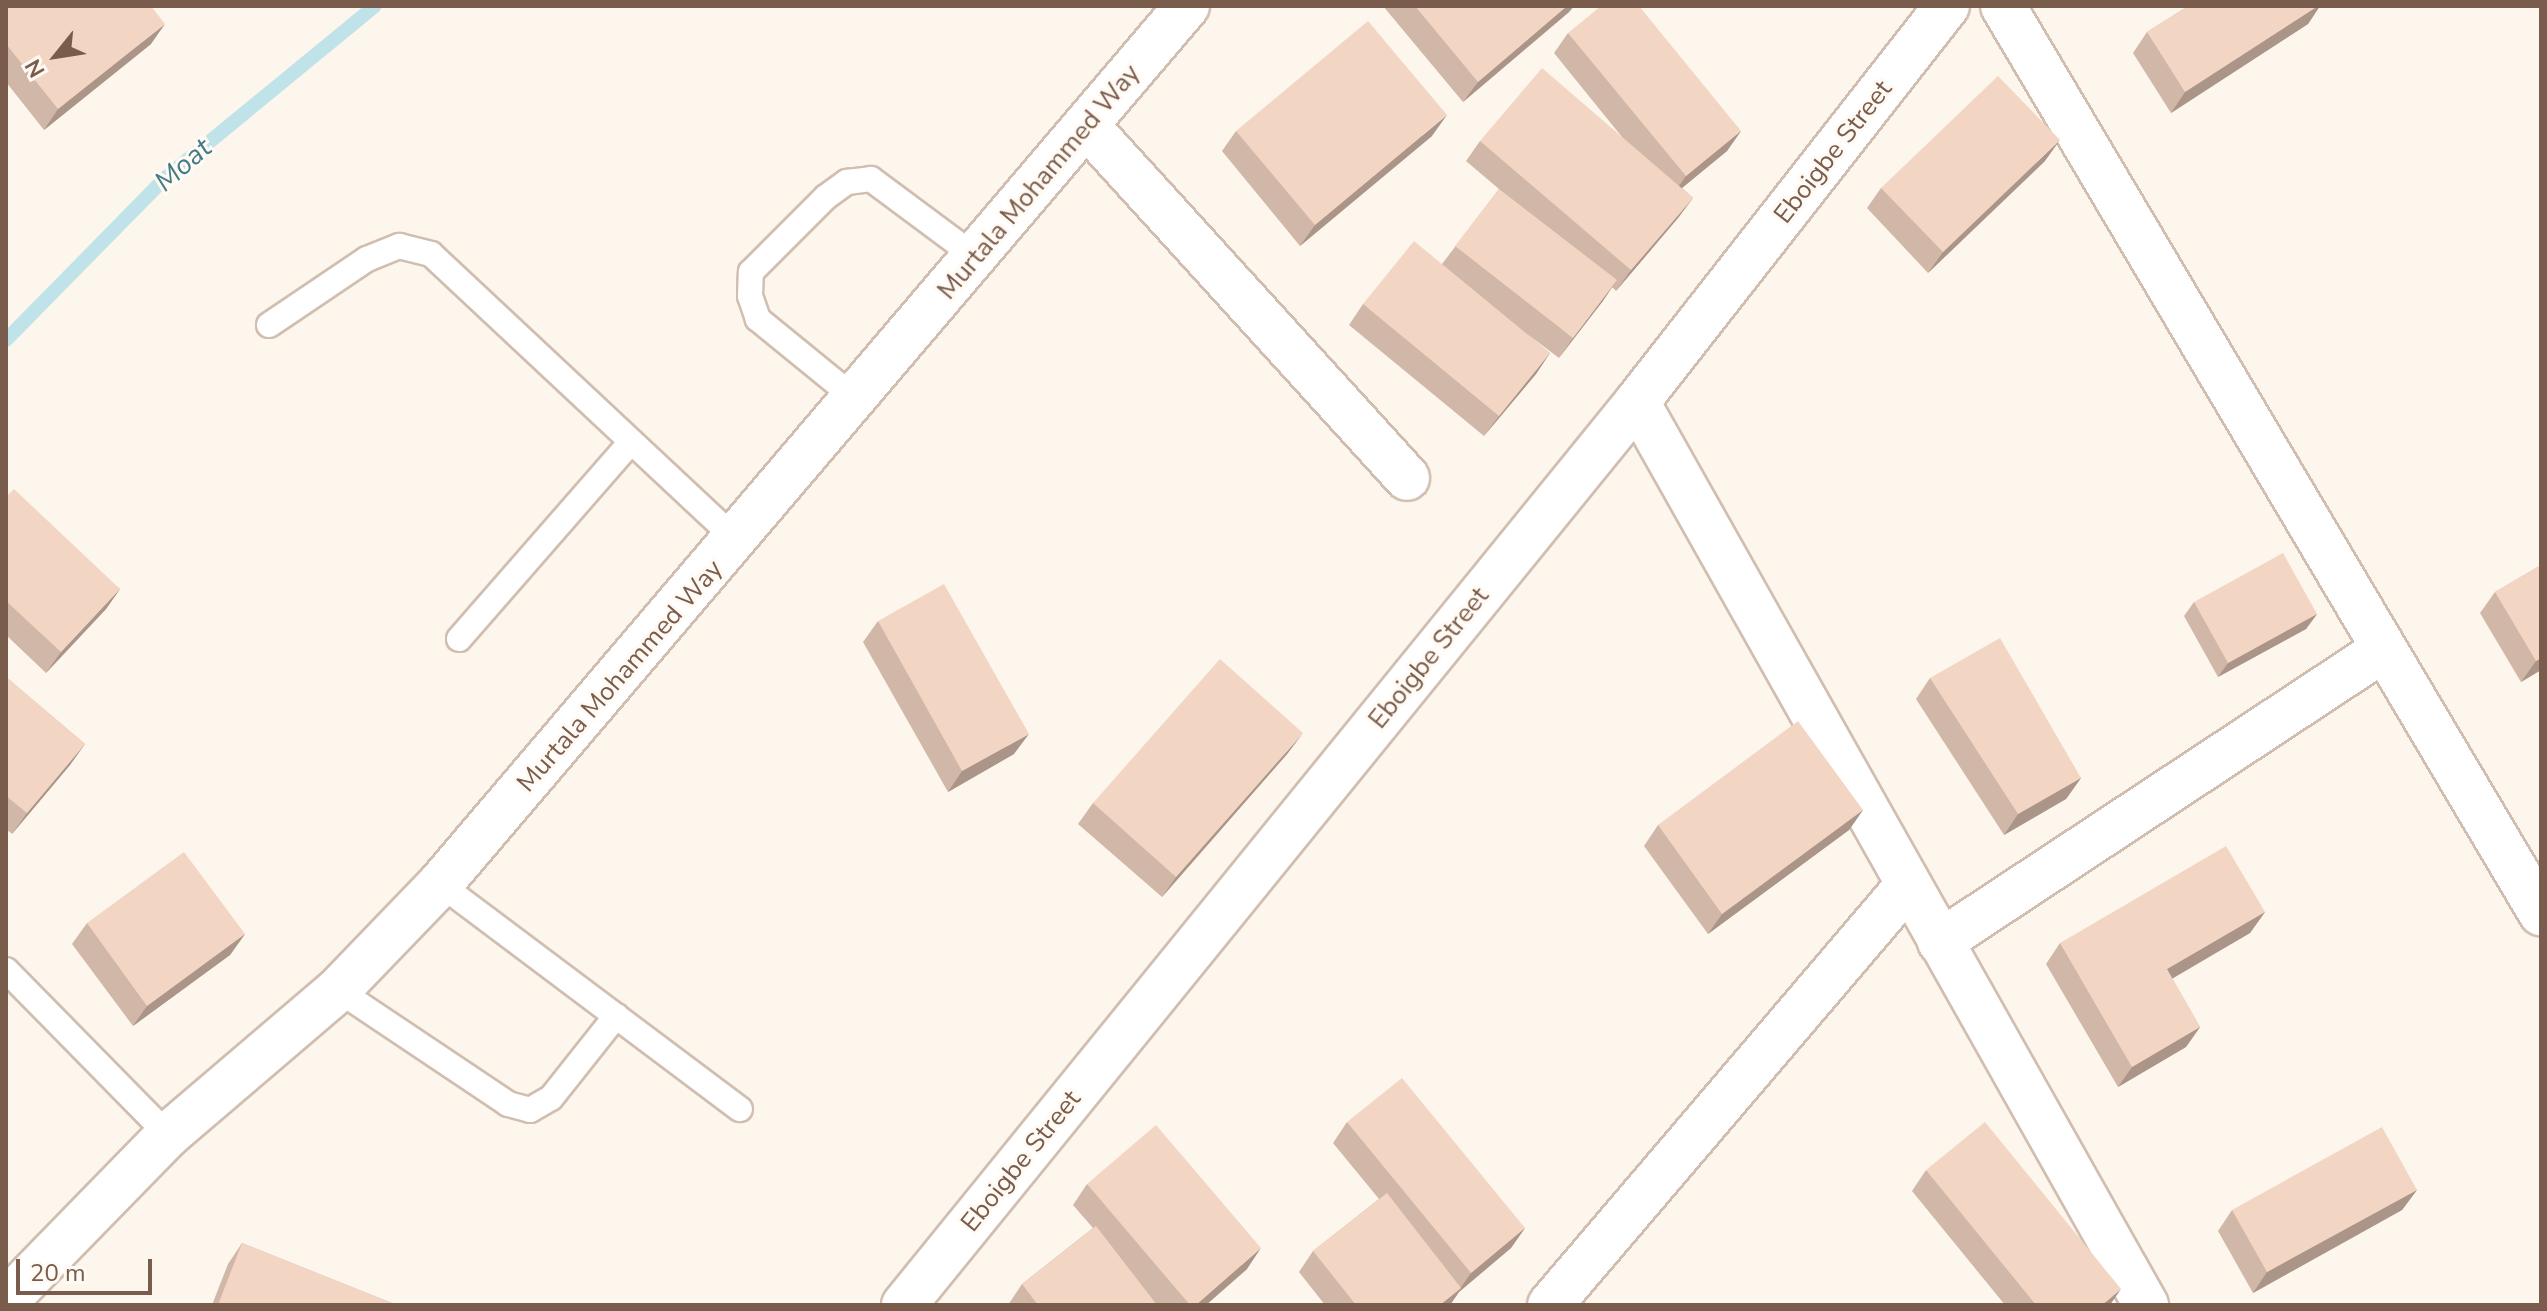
<!DOCTYPE html>
<style>
body{margin:0}
#map{position:relative;width:2547px;height:1311px;overflow:hidden;background:#fdf6ec;font-family:"Nunito Sans",sans-serif}
div>[style]{position:absolute}
.stream>*{height:14px;margin:-7px;padding:0 7px;transform-origin:7px;border-radius:7px;background:#bfe3e8}
.roads{filter:drop-shadow(2px 0 #d1beb0) drop-shadow(-2px 0 #d1beb0) drop-shadow(0 2px #d1beb0) drop-shadow(0 -2px #d1beb0)}
.lane>*{height:24px;margin:-12px;padding:0 12px;transform-origin:12px;border-radius:12px;background:#fff}
.street>*{height:44px;margin:-22px;padding:0 22px;transform-origin:22px;border-radius:22px;background:#fff}
.secondary>*{height:44px;margin:-22px;padding:0 22px;transform-origin:22px;border-radius:22px;background:#fff}
.wall>*{inset:0;background:#d1b7a8}
.shaded-wall>*{inset:0;background:#aa9588}
.building>*{inset:0;background:#f3d5c3}
span{translate:-50% -50%;white-space:nowrap;text-align:center;line-height:1.15;-webkit-text-stroke:6px #fffaf3;paint-order:stroke}
.street-label{font-size:26px;color:#7a5c4d}
.water-label{font-size:28px;color:#437c86;font-style:italic}
.frame{position:absolute;inset:0;border:8px solid #7a5c4d;pointer-events:none}
.north{position:absolute;left:16px;top:16px;width:80px;height:80px;-webkit-text-stroke:6px #fffaf3;paint-order:stroke;rotate:240deg;font-size:22px;font-weight:700;line-height:32px;text-align:center;color:#7a5c4d}
.north::after{content:'';display:block;margin:auto;width:28px;height:36px;background:#7a5c4d;clip-path:polygon(50% 0,100% 100%,50% 72%,0 100%)}
.scale{position:absolute;left:16px;top:1259px;width:136px;height:36px;box-sizing:border-box;border:4px solid #7a5c4d;border-top:0;padding-left:10px;font-size:24px;line-height:28px;white-space:nowrap;color:#7a5c4d;-webkit-text-stroke:6px #fffaf3;paint-order:stroke}
</style>
<div id="map">
<div class="stream">
<i style="left:6px;top:340px;width:224px;rotate:-45.5deg"></i>
<i style="left:163px;top:180px;width:274px;rotate:-39.4deg"></i>
</div>
<div class="roads">
<div class="lane">
<i style="left:269px;top:325px;width:118px;rotate:-34deg"></i>
<i style="left:367px;top:259px;width:35px;rotate:-22deg"></i>
<i style="left:399px;top:246px;width:33px;rotate:14deg"></i>
<i style="left:431px;top:254px;width:419px;rotate:43.1deg"></i>
<i style="left:856px;top:399px;width:127px;rotate:-140.8deg"></i>
<i style="left:758px;top:319px;width:24px;rotate:-109deg"></i>
<i style="left:750px;top:296px;width:24px;rotate:-88deg"></i>
<i style="left:751px;top:272px;width:106px;rotate:-45deg"></i>
<i style="left:826px;top:197px;width:26px;rotate:-36deg"></i>
<i style="left:847px;top:182px;width:24px;rotate:-7deg"></i>
<i style="left:871px;top:179px;width:131px;rotate:36.6deg"></i>
<i style="left:459px;top:639px;width:262px;rotate:-48.9deg"></i>
<i style="left:440px;top:884px;width:375px;rotate:36.9deg"></i>
<i style="left:6px;top:970px;width:231px;rotate:45.5deg"></i>
<i style="left:338px;top:990px;width:205px;rotate:33.8deg"></i>
<i style="left:508px;top:1104px;width:23px;rotate:15deg"></i>
<i style="left:530px;top:1110px;width:24px;rotate:-30deg"></i>
<i style="left:551px;top:1098px;width:105px;rotate:-51.6deg"></i>
</div>
<div class="street">
<i style="left:2003px;top:6px;width:1055px;rotate:59.33deg"></i>
<i style="left:1086px;top:125px;width:477px;rotate:47.7deg"></i>
<i style="left:1637px;top:402px;width:1037px;rotate:60.59deg"></i>
<i style="left:1940px;top:942px;width:532px;rotate:-33.42deg"></i>
<i style="left:904px;top:1305px;width:1163px;rotate:-50.93deg"></i>
<i style="left:1637px;top:402px;width:503px;rotate:-51.95deg"></i>
<i style="left:1550px;top:1305px;width:552px;rotate:-49.56deg"></i>
</div>
<div class="secondary">
<i style="left:6px;top:1301px;width:232px;rotate:-45.7deg"></i>
<i style="left:168px;top:1135px;width:223px;rotate:-40.5deg"></i>
<i style="left:338px;top:990px;width:147px;rotate:-46.1deg"></i>
<i style="left:440px;top:884px;width:1153px;rotate:-49.61deg"></i>
</div>
</div>
<div class="wall">
<i style="clip-path:polygon(6px 6px,151px 44px,44px 130px,6px 82px)"></i>
<i style="clip-path:polygon(1383px 6px,1574px 6px,1569px 12px,1463px 102px)"></i>
<i style="clip-path:polygon(2188px 6px,2320px 6px,2308px 24px,2171px 113px,2133px 53px,2147px 32px)"></i>
<i style="clip-path:polygon(1568px 33px,1741px 131px,1727px 151px,1682px 188px,1693px 198px,1678px 218px,1616px 291px,1612px 287px,1559px 358px,1526px 333px,1550px 353px,1536px 374px,1484px 436px,1349px 325px,1363px 304px,1442px 264px,1499px 189px,1466px 161px,1480px 141px,1622px 137px,1554px 53px)"></i>
<i style="clip-path:polygon(1236px 131px,1432px 136px,1300px 246px,1222px 151px)"></i>
<i style="clip-path:polygon(2045px 161px,1928px 273px,1867px 208px,1881px 188px)"></i>
<i style="clip-path:polygon(6px 497px,120px 589px,106px 609px,46px 673px,6px 635px)"></i>
<i style="clip-path:polygon(2541px 565px,2541px 670px,2521px 682px,2480px 613px,2495px 592px)"></i>
<i style="clip-path:polygon(2194px 602px,2317px 614px,2306px 629px,2218px 677px,2184px 616px)"></i>
<i style="clip-path:polygon(878px 621px,1014px 754px,948px 792px,863px 642px)"></i>
<i style="clip-path:polygon(6px 677px,85px 744px,70px 765px,12px 834px,6px 829px)"></i>
<i style="clip-path:polygon(1930px 678px,2081px 778px,2066px 799px,2004px 835px,1916px 699px)"></i>
<i style="clip-path:polygon(1288px 753px,1162px 897px,1078px 824px,1093px 803px)"></i>
<i style="clip-path:polygon(1863px 810px,1849px 830px,1708px 934px,1644px 846px,1658px 825px)"></i>
<i style="clip-path:polygon(2265px 912px,2250px 933px,2172px 978px,2200px 1027px,2186px 1047px,2118px 1087px,2046px 964px,2060px 943px)"></i>
<i style="clip-path:polygon(87px 923px,245px 934px,230px 955px,133px 1026px,72px 944px)"></i>
<i style="clip-path:polygon(1347px 1122px,1525px 1228px,1511px 1248px,1459px 1292px,1450px 1305px,1325px 1305px,1299px 1272px,1313px 1251px,1379px 1199px,1333px 1143px)"></i>
<i style="clip-path:polygon(1926px 1170px,2110px 1305px,2005px 1305px,1912px 1191px)"></i>
<i style="clip-path:polygon(1087px 1184px,1247px 1269px,1206px 1305px,1008px 1305px,1022px 1284px,1093px 1228px,1073px 1205px)"></i>
<i style="clip-path:polygon(2417px 1190px,2402px 1210px,2253px 1293px,2218px 1231px,2232px 1210px)"></i>
<i style="clip-path:polygon(242px 1243px,397px 1305px,212px 1305px,228px 1264px)"></i>
</div>
<div class="shaded-wall">
<i style="clip-path:polygon(1567px 6px,1574px 6px,1569px 12px,1463px 102px,1478px 82px)"></i>
<i style="clip-path:polygon(2318px 6px,2320px 6px,2308px 24px,2171px 113px,2185px 92px)"></i>
<i style="clip-path:polygon(165px 24px,151px 44px,44px 130px,58px 109px)"></i>
<i style="clip-path:polygon(1447px 115px,1432px 136px,1300px 246px,1315px 225px)"></i>
<i style="clip-path:polygon(1741px 131px,1727px 151px,1671px 197px,1686px 176px)"></i>
<i style="clip-path:polygon(2060px 140px,2045px 161px,1928px 273px,1943px 252px)"></i>
<i style="clip-path:polygon(1693px 198px,1678px 218px,1616px 291px,1631px 270px)"></i>
<i style="clip-path:polygon(1617px 280px,1603px 301px,1559px 358px,1573px 338px)"></i>
<i style="clip-path:polygon(1550px 353px,1536px 374px,1484px 436px,1499px 416px)"></i>
<i style="clip-path:polygon(120px 589px,106px 609px,46px 673px,61px 652px)"></i>
<i style="clip-path:polygon(2317px 614px,2306px 629px,2218px 677px,2228px 663px)"></i>
<i style="clip-path:polygon(2541px 658px,2541px 670px,2521px 682px,2536px 661px)"></i>
<i style="clip-path:polygon(1303px 733px,1288px 753px,1162px 897px,1176px 877px)"></i>
<i style="clip-path:polygon(1029px 734px,1014px 754px,948px 792px,962px 771px)"></i>
<i style="clip-path:polygon(85px 744px,70px 765px,12px 834px,27px 813px)"></i>
<i style="clip-path:polygon(2081px 778px,2066px 799px,2004px 835px,2018px 814px)"></i>
<i style="clip-path:polygon(1863px 810px,1849px 830px,1708px 934px,1722px 914px)"></i>
<i style="clip-path:polygon(2265px 912px,2250px 933px,2153px 990px,2167px 969px)"></i>
<i style="clip-path:polygon(245px 934px,230px 955px,133px 1026px,147px 1006px)"></i>
<i style="clip-path:polygon(2200px 1027px,2186px 1047px,2118px 1087px,2132px 1067px)"></i>
<i style="clip-path:polygon(2417px 1190px,2402px 1210px,2253px 1293px,2267px 1272px)"></i>
<i style="clip-path:polygon(1525px 1228px,1511px 1248px,1459px 1292px,1450px 1305px,1440px 1305px,1459px 1290px,1471px 1273px)"></i>
<i style="clip-path:polygon(1261px 1248px,1247px 1269px,1206px 1305px,1196px 1305px)"></i>
<i style="clip-path:polygon(2121px 1289px,2110px 1305px,2102px 1305px)"></i>
</div>
<div class="building">
<i style="clip-path:polygon(6px 6px,151px 6px,165px 24px,58px 109px,6px 44px)"></i>
<i style="clip-path:polygon(1415px 6px,1567px 6px,1478px 82px)"></i>
<i style="clip-path:polygon(1601px 6px,1639px 6px,1741px 131px,1686px 176px,1568px 33px)"></i>
<i style="clip-path:polygon(2188px 6px,2318px 6px,2185px 92px,2147px 32px)"></i>
<i style="clip-path:polygon(1368px 21px,1447px 115px,1315px 225px,1236px 131px)"></i>
<i style="clip-path:polygon(1542px 68px,1693px 198px,1631px 270px,1480px 141px)"></i>
<i style="clip-path:polygon(1998px 76px,2060px 140px,1943px 252px,1881px 188px)"></i>
<i style="clip-path:polygon(1499px 189px,1617px 280px,1573px 338px,1455px 246px)"></i>
<i style="clip-path:polygon(1414px 241px,1550px 353px,1499px 416px,1363px 304px)"></i>
<i style="clip-path:polygon(14px 489px,120px 589px,61px 652px,6px 601px,6px 497px)"></i>
<i style="clip-path:polygon(2283px 553px,2317px 614px,2228px 663px,2194px 602px)"></i>
<i style="clip-path:polygon(2541px 565px,2541px 658px,2536px 661px,2495px 592px)"></i>
<i style="clip-path:polygon(944px 584px,1029px 734px,962px 771px,878px 621px)"></i>
<i style="clip-path:polygon(2000px 638px,2081px 778px,2018px 814px,1930px 678px)"></i>
<i style="clip-path:polygon(1220px 659px,1303px 733px,1176px 877px,1093px 803px)"></i>
<i style="clip-path:polygon(6px 677px,85px 744px,27px 813px,6px 796px)"></i>
<i style="clip-path:polygon(1798px 721px,1863px 810px,1722px 914px,1658px 825px)"></i>
<i style="clip-path:polygon(2226px 846px,2265px 912px,2167px 969px,2200px 1027px,2132px 1067px,2060px 943px)"></i>
<i style="clip-path:polygon(184px 852px,245px 934px,147px 1006px,87px 923px)"></i>
<i style="clip-path:polygon(1402px 1078px,1525px 1228px,1471px 1273px,1347px 1122px)"></i>
<i style="clip-path:polygon(1985px 1122px,2121px 1289px,2102px 1305px,2036px 1305px,1926px 1170px)"></i>
<i style="clip-path:polygon(1156px 1125px,1261px 1248px,1196px 1305px,1190px 1305px,1087px 1184px)"></i>
<i style="clip-path:polygon(2382px 1127px,2417px 1190px,2267px 1272px,2232px 1210px)"></i>
<i style="clip-path:polygon(1387px 1193px,1461px 1288px,1440px 1305px,1356px 1305px,1313px 1251px)"></i>
<i style="clip-path:polygon(1096px 1226px,1157px 1305px,1038px 1305px,1022px 1284px)"></i>
<i style="clip-path:polygon(242px 1243px,397px 1305px,218px 1305px)"></i>
</div>
<div class="street-label">
<span style="left:1833px;top:152px;rotate:-52deg">Eboigbe Street</span>
<span style="left:1039px;top:182px;rotate:-50deg">Murtala Mohammed Way</span>
<span style="left:1429px;top:658px;rotate:-51deg">Eboigbe Street</span>
<span style="left:620px;top:676px;rotate:-49deg">Murtala Mohammed Way</span>
<span style="left:1021px;top:1161px;rotate:-51deg">Eboigbe Street</span>
</div>
<div class="water-label">
<span style="left:183px;top:165px;rotate:-41deg">Moat</span>
</div>
<div class="frame"></div>
<div class="north">N</div>
<div class="scale">20 m</div>
</div>
